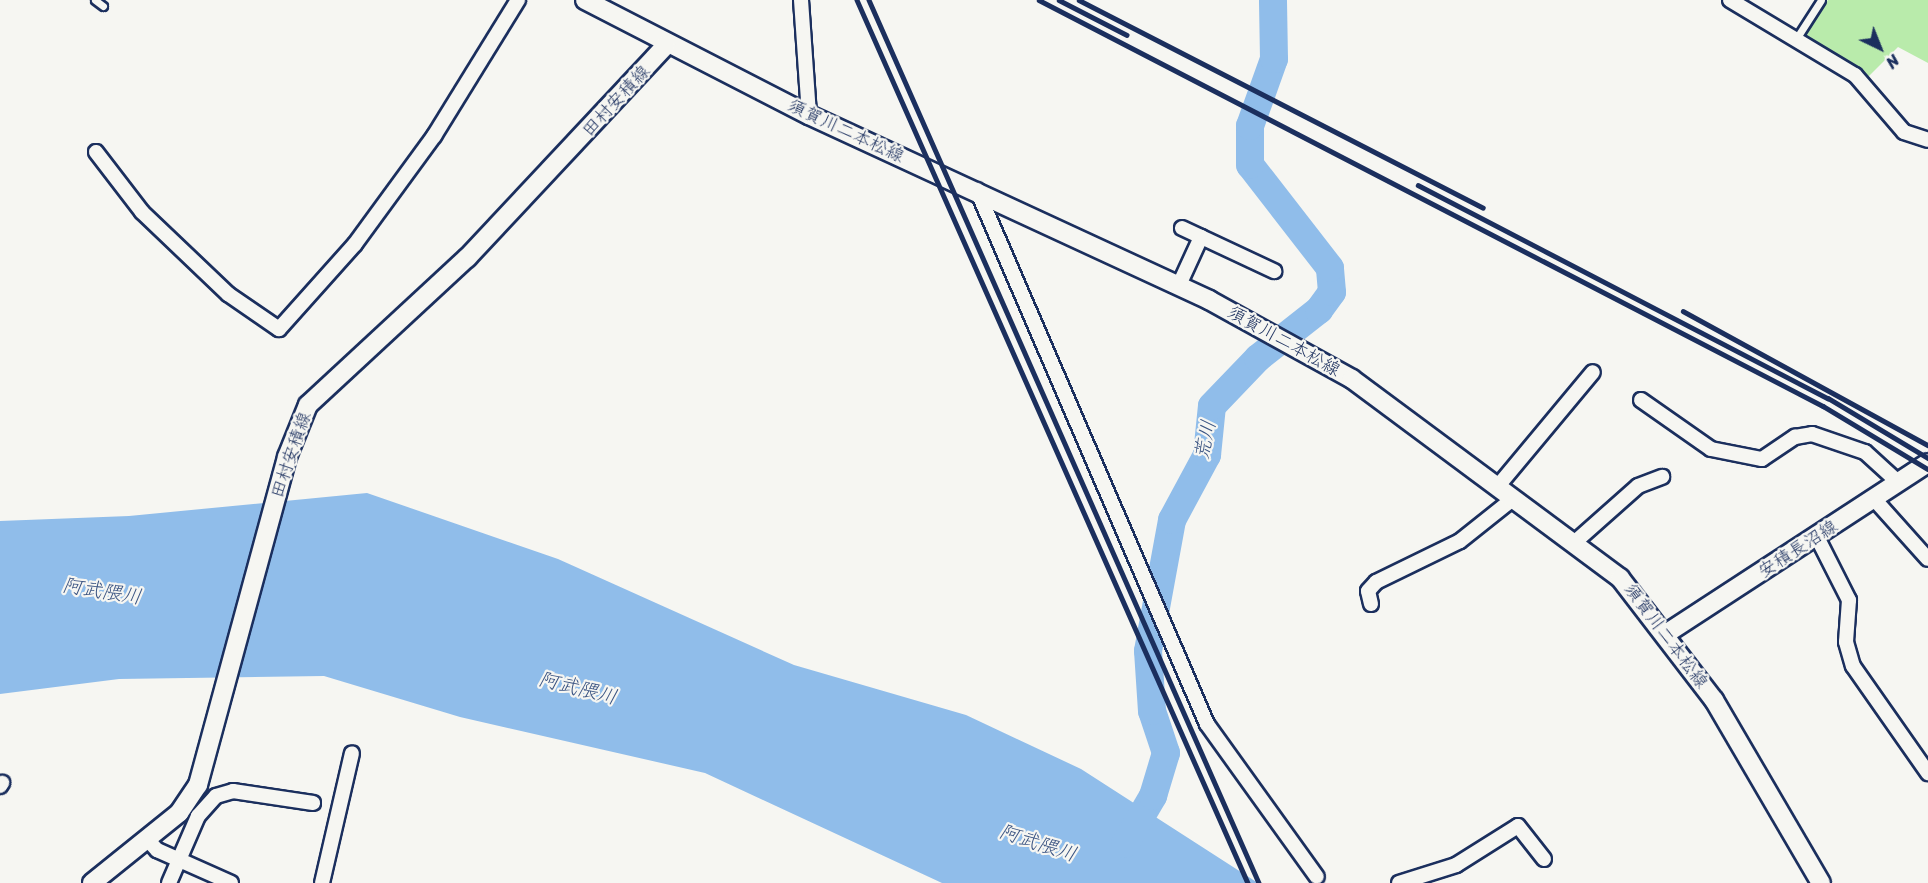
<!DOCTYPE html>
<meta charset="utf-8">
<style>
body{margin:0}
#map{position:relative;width:1928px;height:883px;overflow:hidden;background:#f6f6f2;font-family:Sriracha,"Klee One",sans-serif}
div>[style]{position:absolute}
.green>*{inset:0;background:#b9ebab}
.water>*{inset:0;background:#90bdea}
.river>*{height:28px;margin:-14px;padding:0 14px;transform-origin:14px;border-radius:14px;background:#90bdea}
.roads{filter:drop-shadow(2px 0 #1b2f5e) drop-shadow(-2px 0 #1b2f5e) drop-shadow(0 2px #1b2f5e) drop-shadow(0 -2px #1b2f5e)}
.service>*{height:7px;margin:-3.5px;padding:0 3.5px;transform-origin:3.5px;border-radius:3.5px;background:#f6f6f2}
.minor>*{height:14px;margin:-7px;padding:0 7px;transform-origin:7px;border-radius:7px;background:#f6f6f2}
.secondary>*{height:18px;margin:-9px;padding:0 9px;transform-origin:9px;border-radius:9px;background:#f6f6f2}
.rail>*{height:4.5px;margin:-2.25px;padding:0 2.25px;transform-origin:2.25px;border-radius:2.25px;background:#1b2f5e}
span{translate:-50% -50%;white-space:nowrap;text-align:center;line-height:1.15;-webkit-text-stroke:4.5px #f6f6f2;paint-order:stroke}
.street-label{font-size:18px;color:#1b2f5e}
.water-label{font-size:20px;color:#385281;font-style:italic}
.north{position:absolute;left:1850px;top:18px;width:60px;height:60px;-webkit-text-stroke:4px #f6f6f2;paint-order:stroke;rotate:137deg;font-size:16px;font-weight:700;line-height:24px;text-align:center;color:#1b2f5e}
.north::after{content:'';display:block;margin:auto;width:21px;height:27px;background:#1b2f5e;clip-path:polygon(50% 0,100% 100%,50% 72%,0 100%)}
</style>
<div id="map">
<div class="green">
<i style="clip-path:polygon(1828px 0,1928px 0,1928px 63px,1898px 47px,1867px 78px,1806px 40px,1803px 35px)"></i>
</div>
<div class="water">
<i style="clip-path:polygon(367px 493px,558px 559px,794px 665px,966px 715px,1081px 769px,1258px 883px,942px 883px,705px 773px,460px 717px,324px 676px,119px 679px,0 694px,0 521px,129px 516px)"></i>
</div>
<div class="river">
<i style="left:1125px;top:844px;width:56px;rotate:-59.7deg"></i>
<i style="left:1153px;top:796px;width:45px;rotate:-73.2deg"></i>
<i style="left:1166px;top:753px;width:44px;rotate:-108.4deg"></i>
<i style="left:1152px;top:711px;width:60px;rotate:-93.8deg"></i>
<i style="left:1148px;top:651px;width:133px;rotate:-79.6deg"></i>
<i style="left:1172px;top:520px;width:74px;rotate:-61.7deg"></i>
<i style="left:1207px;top:455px;width:49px;rotate:-84.2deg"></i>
<i style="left:1212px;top:406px;width:66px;rotate:-46.2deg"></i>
<i style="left:1258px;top:358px;width:78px;rotate:-38.2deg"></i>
<i style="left:1319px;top:310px;width:22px;rotate:-54deg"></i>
<i style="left:1332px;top:292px;width:24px;rotate:-95deg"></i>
<i style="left:1330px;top:268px;width:130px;rotate:-127.8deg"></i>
<i style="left:1250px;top:165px;width:39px;rotate:-90deg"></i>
<i style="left:1250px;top:126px;width:71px;rotate:-70.3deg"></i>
<i style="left:1274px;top:59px;width:59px;rotate:-91deg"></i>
</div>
<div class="roads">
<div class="service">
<i style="left:95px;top:0;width:10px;rotate:37deg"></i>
<i style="left:1796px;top:39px;width:46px;rotate:-57.3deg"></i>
</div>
<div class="minor">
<i style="left:801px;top:0;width:115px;rotate:86deg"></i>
<i style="left:1730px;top:0;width:146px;rotate:31deg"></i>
<i style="left:1855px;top:75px;width:75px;rotate:49.3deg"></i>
<i style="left:1904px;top:132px;width:25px;rotate:18deg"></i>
<i style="left:96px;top:152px;width:76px;rotate:52.5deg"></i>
<i style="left:142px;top:212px;width:119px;rotate:43.6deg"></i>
<i style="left:228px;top:294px;width:62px;rotate:34.5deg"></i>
<i style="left:279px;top:329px;width:114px;rotate:-48.2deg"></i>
<i style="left:355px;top:244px;width:134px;rotate:-53.8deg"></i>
<i style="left:434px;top:136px;width:160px;rotate:-58.3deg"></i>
<i style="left:977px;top:190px;width:581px;rotate:66.7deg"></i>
<i style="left:1207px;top:724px;width:188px;rotate:54.3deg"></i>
<i style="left:1182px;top:228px;width:102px;rotate:25.1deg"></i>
<i style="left:1179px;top:285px;width:53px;rotate:-65.4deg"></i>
<i style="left:1641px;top:400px;width:85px;rotate:35deg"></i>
<i style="left:1711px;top:449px;width:52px;rotate:11.1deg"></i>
<i style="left:1762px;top:459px;width:40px;rotate:-34deg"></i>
<i style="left:1795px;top:437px;width:17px;rotate:-10deg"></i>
<i style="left:1812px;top:434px;width:56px;rotate:18.8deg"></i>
<i style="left:1865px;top:452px;width:46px;rotate:42.4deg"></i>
<i style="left:1498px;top:486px;width:148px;rotate:-50.2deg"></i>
<i style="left:1875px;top:500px;width:79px;rotate:48.1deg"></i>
<i style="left:1817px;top:537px;width:71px;rotate:63.1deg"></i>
<i style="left:1849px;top:600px;width:42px;rotate:94.1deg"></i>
<i style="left:1846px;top:642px;width:25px;rotate:74deg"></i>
<i style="left:1853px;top:666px;width:131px;rotate:55deg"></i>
<i style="left:1575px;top:542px;width:84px;rotate:-41.6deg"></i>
<i style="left:1638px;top:486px;width:26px;rotate:-21deg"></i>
<i style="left:1371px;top:604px;width:13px;rotate:-103deg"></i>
<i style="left:1368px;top:591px;width:12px;rotate:-48deg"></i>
<i style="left:1376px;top:582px;width:93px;rotate:-26deg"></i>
<i style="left:1460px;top:541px;width:69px;rotate:-38.5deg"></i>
<i style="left:0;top:786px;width:4px;rotate:-56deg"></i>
<i style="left:147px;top:839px;width:15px;rotate:48deg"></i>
<i style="left:157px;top:850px;width:81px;rotate:24deg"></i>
<i style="left:169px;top:883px;width:73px;rotate:-66.6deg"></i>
<i style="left:198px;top:816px;width:27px;rotate:-48deg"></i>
<i style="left:216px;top:796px;width:18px;rotate:-16deg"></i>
<i style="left:233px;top:791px;width:81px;rotate:8.5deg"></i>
<i style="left:322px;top:883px;width:133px;rotate:-77deg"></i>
<i style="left:1399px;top:883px;width:60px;rotate:-17.5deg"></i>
<i style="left:1456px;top:865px;width:73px;rotate:-32.2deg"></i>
<i style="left:1518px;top:826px;width:42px;rotate:51.8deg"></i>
</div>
<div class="secondary">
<i style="left:585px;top:0;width:252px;rotate:27.2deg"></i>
<i style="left:809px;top:115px;width:441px;rotate:24.8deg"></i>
<i style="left:1209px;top:300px;width:163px;rotate:28.9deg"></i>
<i style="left:1352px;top:379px;width:334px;rotate:36.6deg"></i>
<i style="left:1620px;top:578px;width:154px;rotate:52.4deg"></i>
<i style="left:1714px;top:700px;width:212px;rotate:59.7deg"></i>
<i style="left:1667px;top:633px;width:311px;rotate:-33.1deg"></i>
<i style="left:92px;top:883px;width:112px;rotate:-38.8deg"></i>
<i style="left:179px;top:813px;width:34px;rotate:-56deg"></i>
<i style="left:198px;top:785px;width:340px;rotate:-74.8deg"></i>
<i style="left:287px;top:457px;width:56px;rotate:-68deg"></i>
<i style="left:308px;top:405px;width:217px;rotate:-42.8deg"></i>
<i style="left:467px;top:258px;width:291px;rotate:-46.9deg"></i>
</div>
</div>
<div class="rail">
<i style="left:857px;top:0;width:966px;rotate:66.12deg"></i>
<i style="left:869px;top:0;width:965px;rotate:66.17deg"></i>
<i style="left:1039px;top:0;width:883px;rotate:27.38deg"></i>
<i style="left:1823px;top:406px;width:122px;rotate:31deg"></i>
<i style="left:1059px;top:0;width:76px;rotate:27.2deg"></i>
<i style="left:1079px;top:0;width:454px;rotate:27.2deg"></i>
<i style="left:1418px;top:185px;width:462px;rotate:27.5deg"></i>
<i style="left:1828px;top:398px;width:117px;rotate:31deg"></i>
<i style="left:1683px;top:311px;width:279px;rotate:28.7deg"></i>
</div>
<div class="street-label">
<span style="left:616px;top:101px;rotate:-47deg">田村安積線</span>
<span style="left:846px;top:131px;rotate:25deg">須賀川二本松線</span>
<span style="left:1284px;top:341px;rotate:29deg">須賀川二本松線</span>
<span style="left:291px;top:455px;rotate:-71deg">田村安積線</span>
<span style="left:1798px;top:549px;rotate:-33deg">安積長沼線</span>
<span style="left:1666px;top:636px;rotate:53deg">須賀川二本松線</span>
</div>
<div class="water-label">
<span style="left:1205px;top:440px;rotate:-78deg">荒川</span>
<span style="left:102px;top:591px;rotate:9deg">阿武隈川</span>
<span style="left:578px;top:688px;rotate:14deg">阿武隈川</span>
<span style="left:1038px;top:843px;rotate:18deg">阿武隈川</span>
</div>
<div class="north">N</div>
</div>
